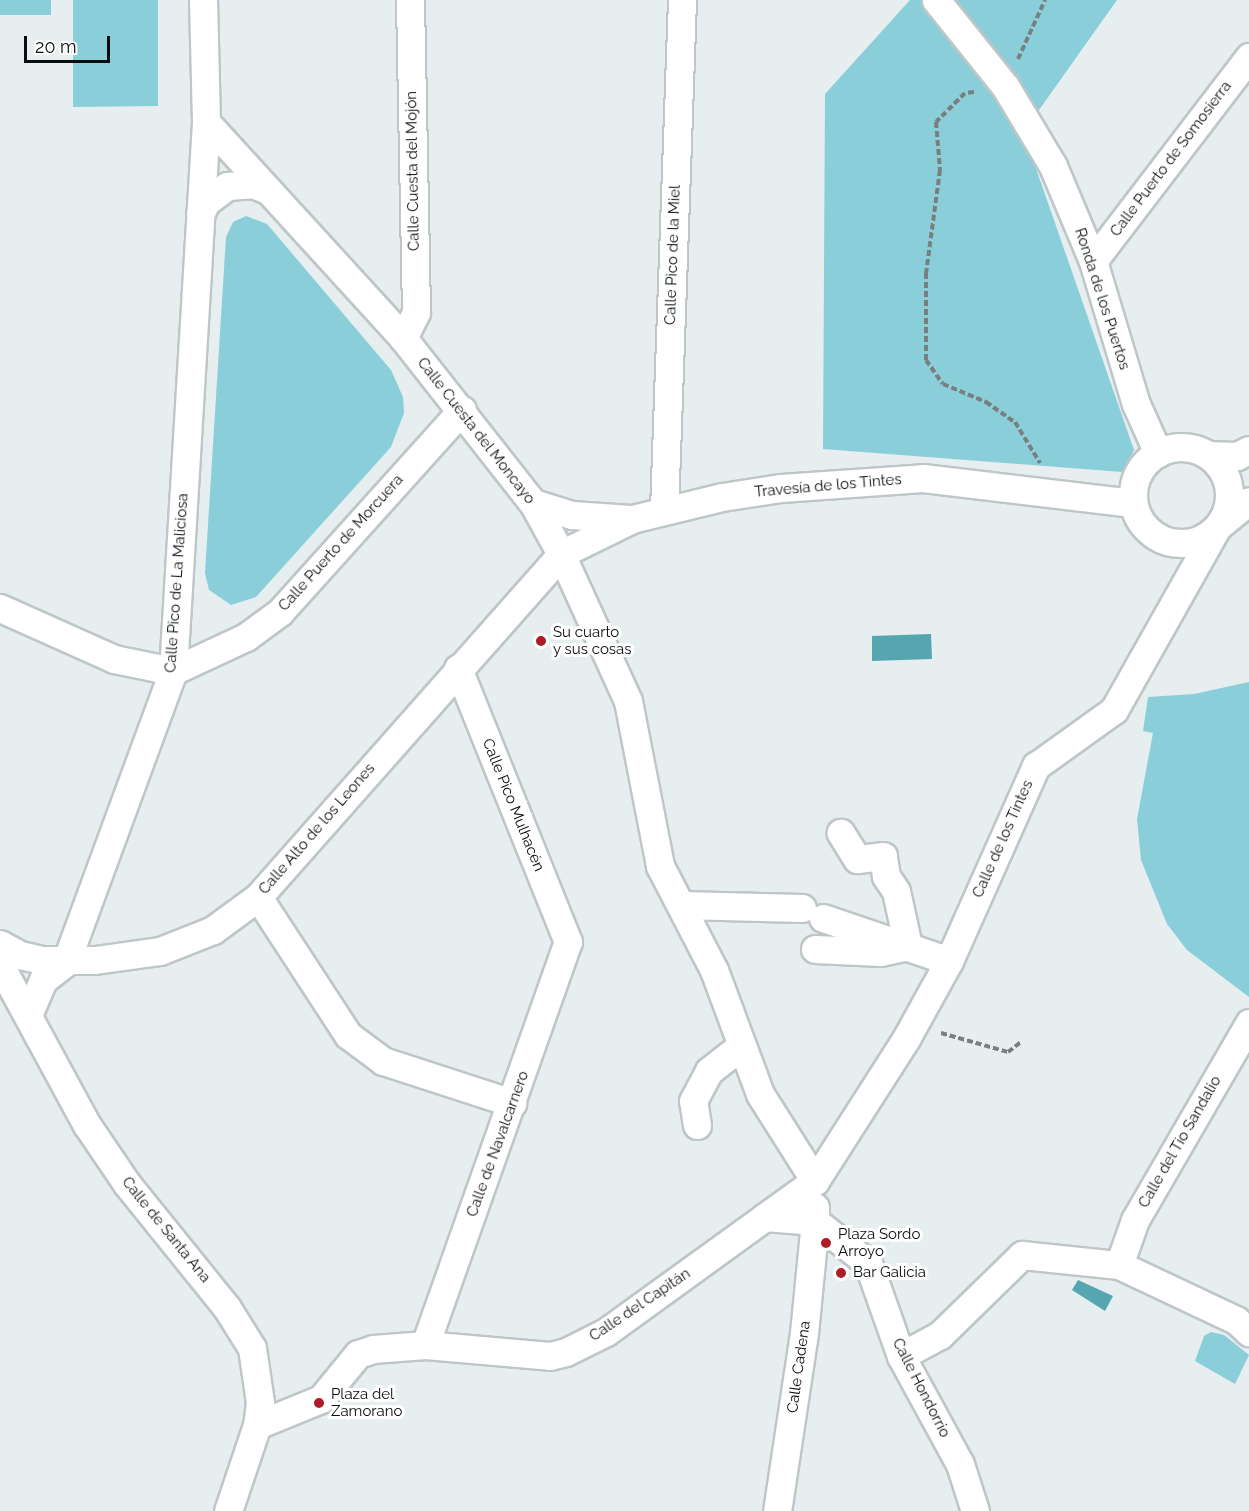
<!DOCTYPE html>
<meta charset="utf-8">
<style>
body{margin:0}
#map{position:relative;width:1249px;height:1511px;overflow:hidden;background:#e6eeef;font-family:Raleway,sans-serif}
div>[style]{position:absolute}
.green>*{inset:0;background:#89ced9}
.water>*{inset:0;background:#56a6b2}
.path>*{height:4px;margin-top:-2px;transform-origin:0;background:repeating-linear-gradient(90deg,#797e7f 0 6px,transparent 0 9px)}
.roads{filter:drop-shadow(2px 0 #bec6c7) drop-shadow(-2px 0 #bec6c7) drop-shadow(0 2px #bec6c7) drop-shadow(0 -2px #bec6c7)}
.minor>*{height:27px;margin:-13.5px;padding:0 13.5px;transform-origin:13.5px;border-radius:13.5px;background:#fff}
.minor>.ring{margin:-13.5px;padding:0;box-sizing:content-box;background:none;border:27px solid #fff;border-radius:50%}
.dots>*{width:16px;height:16px;translate:-50% -50%;box-sizing:border-box;border:3px solid #fff;border-radius:50%}
span{translate:-50% -50%;white-space:nowrap;text-align:center;line-height:1.15;-webkit-text-stroke:6px #fff;paint-order:stroke}
.street-label{font-size:15px;color:#0a0c0d}
.poi-label{font-size:15px;color:#0a0c0d}
.left{translate:0 -50%;text-align:left}
.scale{position:absolute;left:24px;top:36px;width:86px;height:27px;box-sizing:border-box;border:3px solid #0a0c0d;border-top:0;padding-left:8px;font-size:18px;line-height:21px;white-space:nowrap;color:#0a0c0d;-webkit-text-stroke:4px #fff;paint-order:stroke}
</style>
<div id="map">
<div class="green">
<i style="clip-path:polygon(0 0,51px 0,51px 15px,0 15px)"></i>
<i style="clip-path:polygon(73px 0,158px 0,158px 106px,73px 107px)"></i>
<i style="clip-path:polygon(910px 0,1117px 0,1039px 110px,1032px 157px,1134px 450px,1122px 472px,823px 449px,825px 94px)"></i>
<i style="clip-path:polygon(246px 216px,267px 224px,391px 370px,403px 397px,404px 413px,391px 447px,256px 597px,231px 605px,209px 590px,205px 573px,226px 237px,233px 222px)"></i>
<i style="clip-path:polygon(1249px 682px,1249px 997px,1187px 950px,1167px 924px,1141px 860px,1137px 819px,1153px 733px,1143px 731px,1148px 697px,1194px 694px)"></i>
<i style="clip-path:polygon(1211px 1332px,1224px 1335px,1249px 1355px,1235px 1384px,1195px 1361px,1204px 1336px)"></i>
</div>
<div class="water">
<i style="clip-path:polygon(931px 634px,932px 659px,872px 661px,872px 636px)"></i>
<i style="clip-path:polygon(1078px 1280px,1113px 1296px,1105px 1311px,1072px 1290px)"></i>
</div>
<div class="path">
<i style="left:1018px;top:59px;width:65px;rotate:-65.4deg"></i>
<i style="left:974px;top:92px;width:9px;rotate:174deg"></i>
<i style="left:965px;top:93px;width:41px;rotate:135deg"></i>
<i style="left:936px;top:122px;width:48px;rotate:85.2deg"></i>
<i style="left:940px;top:170px;width:104px;rotate:97.7deg"></i>
<i style="left:926px;top:273px;width:87px;rotate:90deg"></i>
<i style="left:926px;top:360px;width:29px;rotate:55deg"></i>
<i style="left:943px;top:384px;width:47px;rotate:22.7deg"></i>
<i style="left:986px;top:402px;width:35px;rotate:35deg"></i>
<i style="left:1015px;top:422px;width:48px;rotate:58.6deg"></i>
<i style="left:941px;top:1033px;width:70px;rotate:15.8deg"></i>
<i style="left:1008px;top:1052px;width:16px;rotate:-38deg"></i>
</div>
<div class="roads">
<div class="minor">
<i style="left:936px;top:0;width:110px;rotate:51.3deg"></i>
<i style="left:1005px;top:86px;width:93px;rotate:59deg"></i>
<i style="left:1053px;top:166px;width:103px;rotate:67.2deg"></i>
<i style="left:1093px;top:261px;width:149px;rotate:73.3deg"></i>
<i style="left:1136px;top:404px;width:54px;rotate:65.8deg"></i>
<i style="left:206px;top:122px;width:292px;rotate:47.6deg"></i>
<i style="left:403px;top:338px;width:210px;rotate:51.8deg"></i>
<i style="left:533px;top:503px;width:58px;rotate:61.2deg"></i>
<i style="left:561px;top:554px;width:162px;rotate:65.5deg"></i>
<i style="left:628px;top:701px;width:168px;rotate:79deg"></i>
<i style="left:660px;top:866px;width:117px;rotate:62.6deg"></i>
<i style="left:714px;top:970px;width:132px;rotate:69.6deg"></i>
<i style="left:760px;top:1094px;width:103px;rotate:57.7deg"></i>
<i style="left:200px;top:214px;width:13px;rotate:-63deg"></i>
<i style="left:206px;top:202px;width:26px;rotate:-37deg"></i>
<i style="left:227px;top:186px;width:26px;rotate:-4deg"></i>
<i style="left:253px;top:184px;width:13px;rotate:23deg"></i>
<i style="left:1093px;top:261px;width:257px;rotate:-52.6deg"></i>
<i style="left:403px;top:338px;width:29px;rotate:-63deg"></i>
<i style="left:416px;top:312px;width:312px;rotate:-91.1deg"></i>
<i class="ring" style="left:1133px;top:447px;width:69px;height:69px"></i>
<i style="left:1208px;top:455px;width:29px;rotate:2deg"></i>
<i style="left:1237px;top:456px;width:13px;rotate:-27deg"></i>
<i style="left:533px;top:503px;width:41px;rotate:17.1deg"></i>
<i style="left:572px;top:515px;width:59px;rotate:3.9deg"></i>
<i style="left:664px;top:510px;width:510px;rotate:-87.98deg"></i>
<i style="left:0;top:608px;width:125px;rotate:24.1deg"></i>
<i style="left:114px;top:659px;width:60px;rotate:11.5deg"></i>
<i style="left:173px;top:671px;width:81px;rotate:-25deg"></i>
<i style="left:246px;top:637px;width:42px;rotate:-36.3deg"></i>
<i style="left:280px;top:612px;width:272px;rotate:-48deg"></i>
<i style="left:258px;top:897px;width:165px;rotate:56.9deg"></i>
<i style="left:348px;top:1035px;width:44px;rotate:36.6deg"></i>
<i style="left:383px;top:1061px;width:136px;rotate:18deg"></i>
<i style="left:681px;top:905px;width:121px;rotate:1.4deg"></i>
<i style="left:823px;top:918px;width:133px;rotate:18.8deg"></i>
<i style="left:0;top:944px;width:23px;rotate:29deg"></i>
<i style="left:20px;top:955px;width:23px;rotate:13deg"></i>
<i style="left:42px;top:960px;width:53px"></i>
<i style="left:95px;top:960px;width:66px;rotate:-7.9deg"></i>
<i style="left:160px;top:951px;width:57px;rotate:-21.6deg"></i>
<i style="left:213px;top:930px;width:56px;rotate:-36.3deg"></i>
<i style="left:258px;top:897px;width:458px;rotate:-48.5deg"></i>
<i style="left:561px;top:554px;width:79px;rotate:-26.2deg"></i>
<i style="left:632px;top:519px;width:93px;rotate:-13.7deg"></i>
<i style="left:722px;top:497px;width:60px;rotate:-8.7deg"></i>
<i style="left:781px;top:488px;width:142px;rotate:-4deg"></i>
<i style="left:923px;top:478px;width:211px;rotate:6.8deg"></i>
<i style="left:815px;top:949px;width:65px;rotate:2.6deg"></i>
<i style="left:880px;top:952px;width:29px;rotate:-12deg"></i>
<i style="left:908px;top:946px;width:56px;rotate:-102.3deg"></i>
<i style="left:896px;top:891px;width:18px;rotate:-124deg"></i>
<i style="left:886px;top:876px;width:20px;rotate:-99deg"></i>
<i style="left:883px;top:856px;width:26px;rotate:173deg"></i>
<i style="left:857px;top:859px;width:31px;rotate:-122deg"></i>
<i style="left:0;top:965px;width:182px;rotate:61.5deg"></i>
<i style="left:87px;top:1125px;width:71px;rotate:55.9deg"></i>
<i style="left:127px;top:1184px;width:159px;rotate:51.1deg"></i>
<i style="left:227px;top:1308px;width:47px;rotate:58deg"></i>
<i style="left:252px;top:1348px;width:55px;rotate:81.6deg"></i>
<i style="left:260px;top:1402px;width:23px;rotate:97deg"></i>
<i style="left:257px;top:1425px;width:91px;rotate:108.6deg"></i>
<i style="left:29px;top:1013px;width:36px;rotate:-67deg"></i>
<i style="left:43px;top:980px;width:29px;rotate:-38deg"></i>
<i style="left:66px;top:962px;width:310px;rotate:-69.8deg"></i>
<i style="left:173px;top:671px;width:550px;rotate:-86.56deg"></i>
<i style="left:206px;top:122px;width:122px;rotate:-91.4deg"></i>
<i style="left:697px;top:1125px;width:24px;rotate:-99deg"></i>
<i style="left:693px;top:1101px;width:34px;rotate:-62deg"></i>
<i style="left:709px;top:1071px;width:41px;rotate:-38deg"></i>
<i style="left:815px;top:1207px;width:14px;rotate:90deg"></i>
<i style="left:815px;top:1221px;width:68px;rotate:38.4deg"></i>
<i style="left:868px;top:1263px;width:99px;rotate:70.5deg"></i>
<i style="left:901px;top:1356px;width:123px;rotate:61.4deg"></i>
<i style="left:960px;top:1464px;width:49px;rotate:72.3deg"></i>
<i style="left:765px;top:1217px;width:62px;rotate:-35.8deg"></i>
<i style="left:815px;top:1181px;width:171px;rotate:-57.4deg"></i>
<i style="left:907px;top:1037px;width:87px;rotate:-61.1deg"></i>
<i style="left:949px;top:961px;width:214px;rotate:-66deg"></i>
<i style="left:1036px;top:766px;width:96px;rotate:-35.7deg"></i>
<i style="left:1114px;top:710px;width:210px;rotate:-60.6deg"></i>
<i style="left:1217px;top:527px;width:41px;rotate:-39.1deg"></i>
<i style="left:1119px;top:1265px;width:48px;rotate:-70.4deg"></i>
<i style="left:1135px;top:1220px;width:228px;rotate:-59.9deg"></i>
<i style="left:425px;top:1345px;width:428px;rotate:-70.5deg"></i>
<i style="left:568px;top:942px;width:295px;rotate:-111.9deg"></i>
<i style="left:901px;top:1356px;width:44px;rotate:-28.3deg"></i>
<i style="left:940px;top:1335px;width:115px;rotate:-44.3deg"></i>
<i style="left:1022px;top:1255px;width:98px;rotate:5.9deg"></i>
<i style="left:1119px;top:1265px;width:129px;rotate:25.2deg"></i>
<i style="left:1236px;top:1320px;width:18px;rotate:43deg"></i>
<i style="left:257px;top:1425px;width:69px;rotate:-22.1deg"></i>
<i style="left:321px;top:1399px;width:58px;rotate:-50.6deg"></i>
<i style="left:358px;top:1354px;width:16px;rotate:-18deg"></i>
<i style="left:373px;top:1349px;width:52px;rotate:-4.4deg"></i>
<i style="left:425px;top:1345px;width:125px;rotate:5deg"></i>
<i style="left:550px;top:1356px;width:16px;rotate:-14deg"></i>
<i style="left:566px;top:1352px;width:45px;rotate:-26.6deg"></i>
<i style="left:606px;top:1332px;width:196px;rotate:-35.9deg"></i>
<i style="left:765px;top:1217px;width:50px;rotate:4.6deg"></i>
<i style="left:815px;top:1221px;width:113px;rotate:95.6deg"></i>
<i style="left:804px;top:1333px;width:180px;rotate:98.6deg"></i>
</div>
</div>
<div class="dots">
<i style="left:541px;top:641px;background:#af1c28"></i>
<i style="left:826px;top:1243px;background:#af1c28"></i>
<i style="left:841px;top:1273px;background:#af1c28"></i>
<i style="left:319px;top:1403px;background:#af1c28"></i>
</div>
<div class="street-label">
<span style="left:1171px;top:159px;rotate:-53deg">Calle Puerto de Somosierra</span>
<span style="left:413px;top:171px;rotate:-91deg">Calle Cuesta del Mojón</span>
<span style="left:673px;top:255px;rotate:-88deg">Calle Pico de la Miel</span>
<span style="left:1102px;top:299px;rotate:72deg">Ronda de los Puertos</span>
<span style="left:476px;top:431px;rotate:52deg">Calle Cuesta del Moncayo</span>
<span style="left:828px;top:486px;rotate:-5deg">Travesía de los Tintes</span>
<span style="left:341px;top:543px;rotate:-48deg">Calle Puerto de Morcuera</span>
<span style="left:177px;top:583px;rotate:-86deg">Calle Pico de La Maliciosa</span>
<span style="left:513px;top:805px;rotate:68deg">Calle Pico Mulhacén</span>
<span style="left:317px;top:829px;rotate:-49deg">Calle Alto de los Leones</span>
<span style="left:1003px;top:839px;rotate:-66deg">Calle de los Tintes</span>
<span style="left:1180px;top:1142px;rotate:-60deg">Calle del Tío Sandalio</span>
<span style="left:498px;top:1144px;rotate:-70deg">Calle de Navalcarnero</span>
<span style="left:166px;top:1230px;rotate:51deg">Calle de Santa Ana</span>
<span style="left:640px;top:1305px;rotate:-34deg">Calle del Capitán</span>
<span style="left:799px;top:1367px;rotate:-82deg">Calle Cadena</span>
<span style="left:921px;top:1388px;rotate:63deg">Calle Hondorrio</span>
</div>
<div class="poi-label">
<span class="left" style="left:553px;top:641px">Su cuarto<br>y sus cosas</span>
<span class="left" style="left:838px;top:1243px">Plaza Sordo<br>Arroyo</span>
<span class="left" style="left:853px;top:1273px">Bar Galicia</span>
<span class="left" style="left:331px;top:1403px">Plaza del<br>Zamorano</span>
</div>
<div class="scale">20 m</div>
</div>
